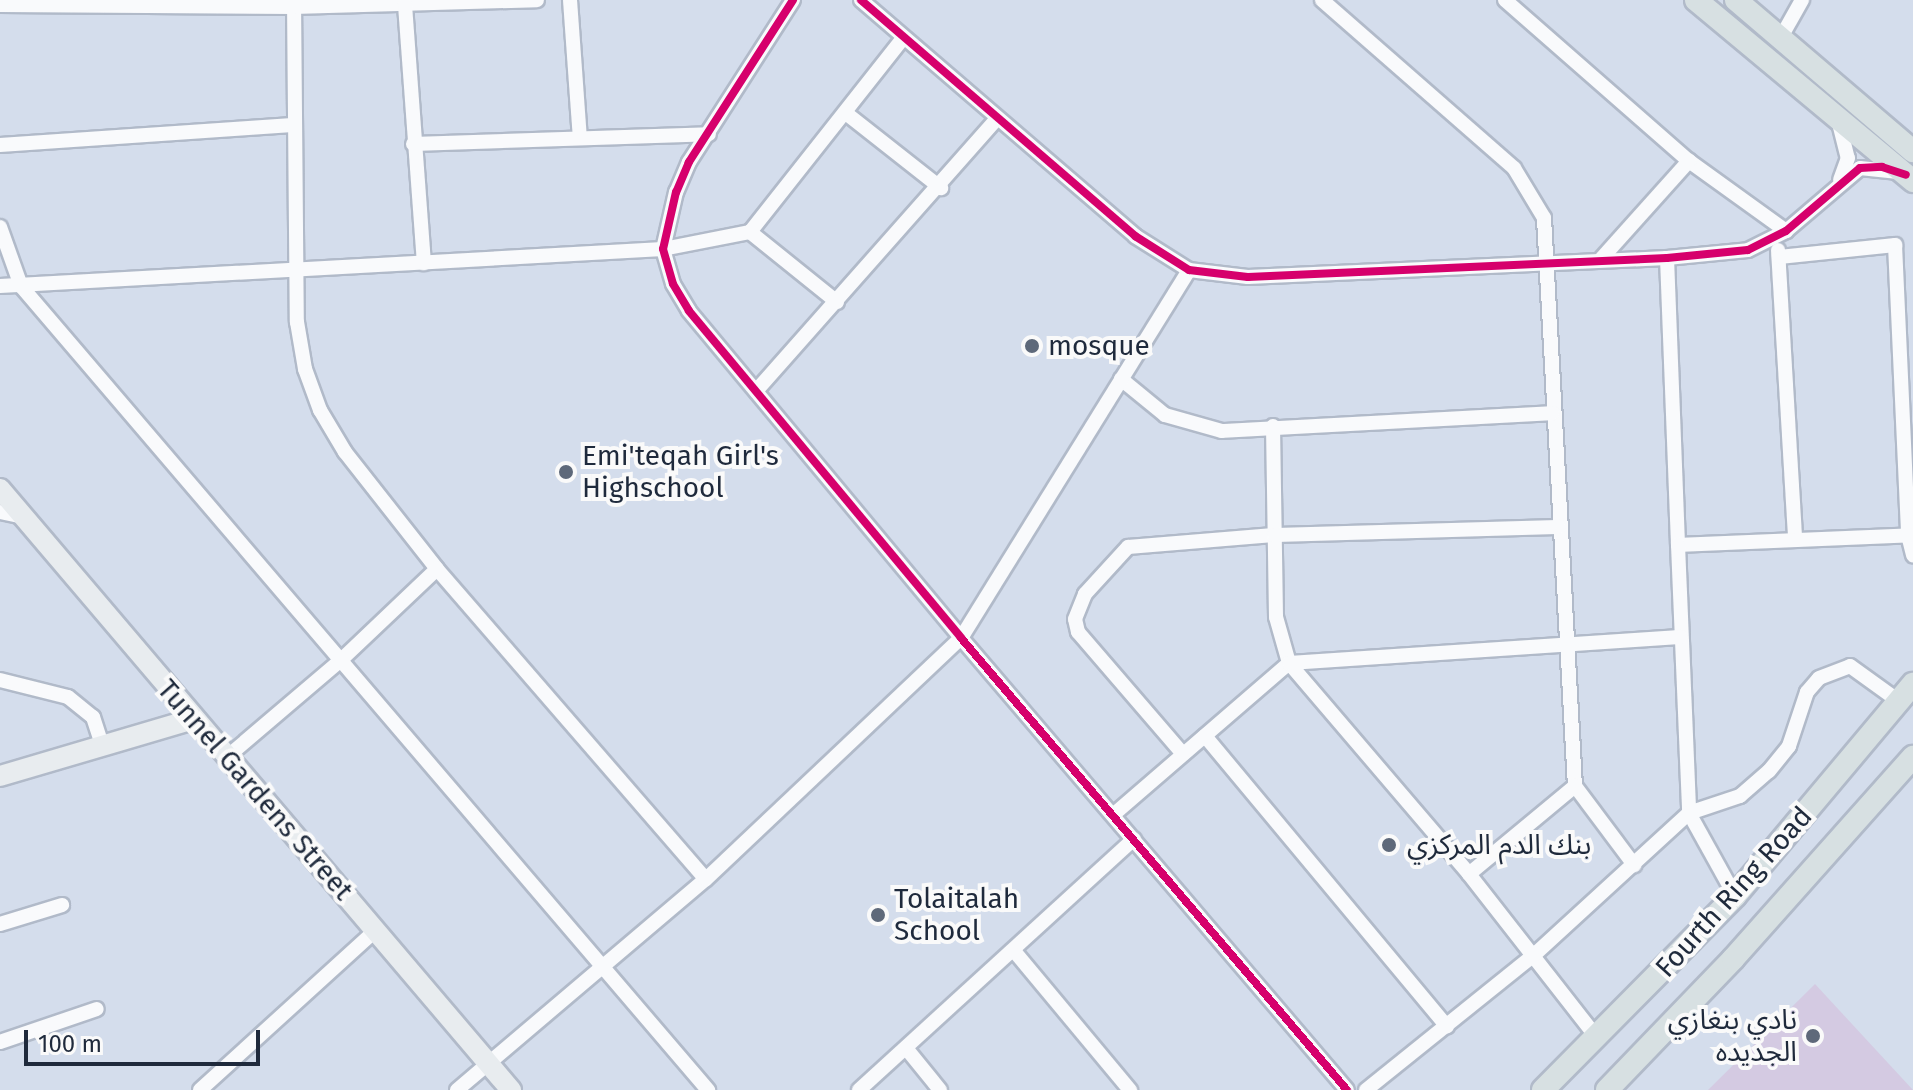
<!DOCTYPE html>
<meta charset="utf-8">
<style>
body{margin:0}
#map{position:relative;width:1913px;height:1090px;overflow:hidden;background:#d4ddec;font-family:"Fira Sans","Noto Sans Arabic",sans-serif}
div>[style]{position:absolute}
.green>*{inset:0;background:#d4cae2}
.roads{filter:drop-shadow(2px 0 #b1bac9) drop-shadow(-2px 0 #b1bac9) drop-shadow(0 2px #b1bac9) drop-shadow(0 -2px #b1bac9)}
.street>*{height:14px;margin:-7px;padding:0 7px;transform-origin:7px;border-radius:7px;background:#f9fafc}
.secondary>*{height:20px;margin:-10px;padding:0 10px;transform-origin:10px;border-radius:10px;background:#e8ecef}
.primary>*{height:22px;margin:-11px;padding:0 11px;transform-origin:11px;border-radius:11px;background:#d7e0e2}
.cycleway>*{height:8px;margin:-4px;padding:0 4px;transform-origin:4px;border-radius:4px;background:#d6006c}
.dots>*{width:22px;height:22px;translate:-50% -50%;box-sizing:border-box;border:4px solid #fafafa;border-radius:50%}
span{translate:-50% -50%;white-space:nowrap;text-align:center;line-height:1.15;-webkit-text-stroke:8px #fafafa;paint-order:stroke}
.poi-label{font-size:28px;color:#1f2a3c}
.left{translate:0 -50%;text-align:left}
.right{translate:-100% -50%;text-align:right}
.street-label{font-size:28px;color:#1f2a3c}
.scale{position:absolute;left:24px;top:1030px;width:236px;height:36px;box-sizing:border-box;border:4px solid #1f2a3c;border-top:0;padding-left:10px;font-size:24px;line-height:28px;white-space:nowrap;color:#1f2a3c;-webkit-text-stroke:6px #fafafa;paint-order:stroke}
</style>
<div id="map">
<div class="green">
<i style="clip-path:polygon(1815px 984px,1913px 1090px,1708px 1090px)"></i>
</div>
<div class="roads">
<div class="street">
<i style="left:294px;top:0;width:322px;rotate:89.5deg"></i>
<i style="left:297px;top:322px;width:48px;rotate:80.3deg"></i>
<i style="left:305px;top:369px;width:44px;rotate:69.9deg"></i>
<i style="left:320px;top:410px;width:49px;rotate:59.2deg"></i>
<i style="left:345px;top:452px;width:149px;rotate:51.8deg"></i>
<i style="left:437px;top:569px;width:410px;rotate:49.1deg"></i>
<i style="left:570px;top:0;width:138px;rotate:85.9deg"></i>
<i style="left:793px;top:0;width:193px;rotate:122.7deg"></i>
<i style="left:689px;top:162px;width:33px;rotate:113deg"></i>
<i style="left:676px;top:192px;width:58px;rotate:102.8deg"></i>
<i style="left:663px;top:249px;width:36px;rotate:74deg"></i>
<i style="left:673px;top:284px;width:31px;rotate:59deg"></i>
<i style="left:689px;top:311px;width:425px;rotate:50.2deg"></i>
<i style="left:961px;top:638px;width:594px;rotate:49.5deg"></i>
<i style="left:861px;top:0;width:362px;rotate:40.7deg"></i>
<i style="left:1135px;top:236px;width:64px;rotate:32.2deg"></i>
<i style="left:1189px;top:270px;width:59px;rotate:6.8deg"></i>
<i style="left:1248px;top:277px;width:419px;rotate:-2.6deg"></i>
<i style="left:1667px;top:258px;width:81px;rotate:-5.6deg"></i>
<i style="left:1748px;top:250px;width:42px;rotate:-26.6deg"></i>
<i style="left:1786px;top:231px;width:97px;rotate:-40.4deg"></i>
<i style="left:1860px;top:168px;width:36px;rotate:6deg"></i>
<i style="left:1322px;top:0;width:255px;rotate:41.2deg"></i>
<i style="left:1514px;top:168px;width:58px;rotate:59deg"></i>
<i style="left:1544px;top:218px;width:569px;rotate:86.88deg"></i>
<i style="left:1575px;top:786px;width:99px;rotate:53.2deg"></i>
<i style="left:1505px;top:0;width:244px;rotate:41.2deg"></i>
<i style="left:1689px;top:161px;width:120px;rotate:35.8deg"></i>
<i style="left:0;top:5px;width:293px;rotate:0.4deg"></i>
<i style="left:293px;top:7px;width:244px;rotate:-1.6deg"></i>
<i style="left:405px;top:5px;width:259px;rotate:85.8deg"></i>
<i style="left:1780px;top:39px;width:45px;rotate:-60.6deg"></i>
<i style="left:847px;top:114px;width:120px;rotate:38.2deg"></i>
<i style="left:1839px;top:123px;width:36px;rotate:76deg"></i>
<i style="left:1848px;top:158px;width:23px;rotate:110deg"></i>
<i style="left:413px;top:144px;width:296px;rotate:-1.9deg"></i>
<i style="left:0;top:145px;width:293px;rotate:-3.9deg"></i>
<i style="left:0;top:227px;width:63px;rotate:70.4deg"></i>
<i style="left:21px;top:286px;width:1058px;rotate:49.49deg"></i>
<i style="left:1778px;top:250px;width:289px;rotate:86.6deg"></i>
<i style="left:1779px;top:257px;width:117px;rotate:-5.9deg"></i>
<i style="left:1895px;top:245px;width:290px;rotate:87.4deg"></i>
<i style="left:1908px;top:535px;width:21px;rotate:76deg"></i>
<i style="left:1667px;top:258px;width:287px;rotate:87.8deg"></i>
<i style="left:1678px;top:545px;width:235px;rotate:-2.4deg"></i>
<i style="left:1601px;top:259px;width:132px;rotate:-48.1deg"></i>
<i style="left:0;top:286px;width:664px;rotate:-3.19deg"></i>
<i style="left:663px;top:249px;width:89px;rotate:-11.1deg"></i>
<i style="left:837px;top:302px;width:112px;rotate:-141.2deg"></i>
<i style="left:750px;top:232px;width:247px;rotate:-51.7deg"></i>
<i style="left:1121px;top:379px;width:57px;rotate:39.3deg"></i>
<i style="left:1165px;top:415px;width:59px;rotate:15.7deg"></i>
<i style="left:1222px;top:431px;width:331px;rotate:-3.1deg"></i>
<i style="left:756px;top:391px;width:363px;rotate:-48.5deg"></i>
<i style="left:1273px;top:426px;width:191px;rotate:89.1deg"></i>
<i style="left:1276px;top:617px;width:48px;rotate:74.2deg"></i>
<i style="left:1289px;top:663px;width:277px;rotate:49.5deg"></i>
<i style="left:1469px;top:874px;width:208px;rotate:52deg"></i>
<i style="left:0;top:512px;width:24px;rotate:12deg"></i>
<i style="left:1678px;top:545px;width:268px;rotate:87.6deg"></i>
<i style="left:1689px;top:813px;width:95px;rotate:61deg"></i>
<i style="left:0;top:680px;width:70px;rotate:14deg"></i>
<i style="left:68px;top:697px;width:32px;rotate:39deg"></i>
<i style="left:93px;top:717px;width:29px;rotate:72deg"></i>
<i style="left:1205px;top:736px;width:378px;rotate:50.2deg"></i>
<i style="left:1183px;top:754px;width:161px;rotate:-130.7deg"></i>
<i style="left:1078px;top:632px;width:13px;rotate:-103deg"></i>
<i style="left:1075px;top:619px;width:27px;rotate:-68deg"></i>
<i style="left:1085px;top:594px;width:64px;rotate:-47.5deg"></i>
<i style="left:1128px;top:547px;width:146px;rotate:-4.7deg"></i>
<i style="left:1274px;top:535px;width:285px;rotate:-1.6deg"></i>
<i style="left:227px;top:757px;width:150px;rotate:-40.4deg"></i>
<i style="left:341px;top:660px;width:132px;rotate:-43.5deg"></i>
<i style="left:1113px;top:815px;width:233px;rotate:-40.8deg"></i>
<i style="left:1289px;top:663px;width:392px;rotate:-3.8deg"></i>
<i style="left:1469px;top:874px;width:138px;rotate:-39.7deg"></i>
<i style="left:0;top:924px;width:65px;rotate:-17deg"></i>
<i style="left:1015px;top:952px;width:180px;rotate:50.2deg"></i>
<i style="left:0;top:1042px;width:102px;rotate:-18.8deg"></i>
<i style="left:906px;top:1048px;width:54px;rotate:51deg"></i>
<i style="left:200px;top:1090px;width:238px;rotate:-42.3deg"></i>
<i style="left:457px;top:1090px;width:326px;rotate:-40.3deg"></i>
<i style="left:706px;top:879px;width:351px;rotate:-43.4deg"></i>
<i style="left:961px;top:638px;width:433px;rotate:-58.2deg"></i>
<i style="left:859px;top:1090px;width:372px;rotate:-42.4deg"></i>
<i style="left:1366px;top:1090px;width:216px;rotate:-38.8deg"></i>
<i style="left:1534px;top:955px;width:210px;rotate:-42.5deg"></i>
<i style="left:1689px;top:813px;width:54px;rotate:-18.4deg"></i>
<i style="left:1740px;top:796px;width:38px;rotate:-41deg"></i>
<i style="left:1769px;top:771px;width:32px;rotate:-51deg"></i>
<i style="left:1789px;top:746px;width:57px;rotate:-71.6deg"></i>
<i style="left:1807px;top:692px;width:18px;rotate:-49deg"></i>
<i style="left:1819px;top:678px;width:33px;rotate:-21deg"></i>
<i style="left:1850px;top:666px;width:62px;rotate:35.8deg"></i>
</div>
<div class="secondary">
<i style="left:0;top:489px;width:789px;rotate:49.63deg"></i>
<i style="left:0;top:776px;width:202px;rotate:-16.4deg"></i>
</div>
<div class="primary">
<i style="left:1696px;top:0;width:283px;rotate:39.8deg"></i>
<i style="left:1736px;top:0;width:233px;rotate:40.5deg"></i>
<i style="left:1543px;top:1090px;width:273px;rotate:-45.3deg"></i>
<i style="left:1735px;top:896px;width:277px;rotate:-50deg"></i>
<i style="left:1607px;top:1090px;width:182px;rotate:-46.1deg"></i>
<i style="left:1733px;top:959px;width:271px;rotate:-48.3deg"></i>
</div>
</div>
<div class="cycleway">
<i style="left:793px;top:0;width:193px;rotate:122.7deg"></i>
<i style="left:689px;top:162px;width:33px;rotate:113deg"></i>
<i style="left:676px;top:192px;width:58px;rotate:102.8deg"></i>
<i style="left:663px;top:249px;width:36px;rotate:74deg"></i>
<i style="left:673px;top:284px;width:31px;rotate:59deg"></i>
<i style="left:689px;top:311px;width:425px;rotate:50.2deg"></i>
<i style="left:961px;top:638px;width:594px;rotate:49.5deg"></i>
<i style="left:861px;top:0;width:362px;rotate:40.7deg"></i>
<i style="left:1135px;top:236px;width:64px;rotate:32.2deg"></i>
<i style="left:1189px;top:270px;width:59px;rotate:6.8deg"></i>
<i style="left:1248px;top:277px;width:419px;rotate:-2.6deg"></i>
<i style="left:1667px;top:258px;width:81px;rotate:-5.6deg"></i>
<i style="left:1748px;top:250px;width:42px;rotate:-26.6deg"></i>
<i style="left:1786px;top:231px;width:97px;rotate:-40.4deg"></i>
<i style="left:1860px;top:168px;width:22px;rotate:-3deg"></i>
<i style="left:1882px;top:167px;width:25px;rotate:18deg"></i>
</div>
<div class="dots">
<i style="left:1032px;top:346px;background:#5e697a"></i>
<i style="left:566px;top:472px;background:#5e697a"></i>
<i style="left:1389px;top:845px;background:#5e697a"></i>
<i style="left:878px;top:915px;background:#5e697a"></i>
<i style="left:1813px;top:1036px;background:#5e697a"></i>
</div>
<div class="poi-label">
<span class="left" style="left:1048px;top:346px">mosque</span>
<span class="left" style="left:582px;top:472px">Emi'teqah Girl's<br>Highschool</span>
<span class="left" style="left:1407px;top:845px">بنك الدم المركزي</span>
<span class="left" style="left:894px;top:915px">Tolaitalah<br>School</span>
<span class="right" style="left:1797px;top:1036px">نادي بنغازي<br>الجديده</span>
</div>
<div class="street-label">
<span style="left:255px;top:790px;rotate:49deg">Tunnel Gardens Street</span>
<span style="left:1734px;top:892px;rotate:-48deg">Fourth Ring Road</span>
</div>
<div class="scale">100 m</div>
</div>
